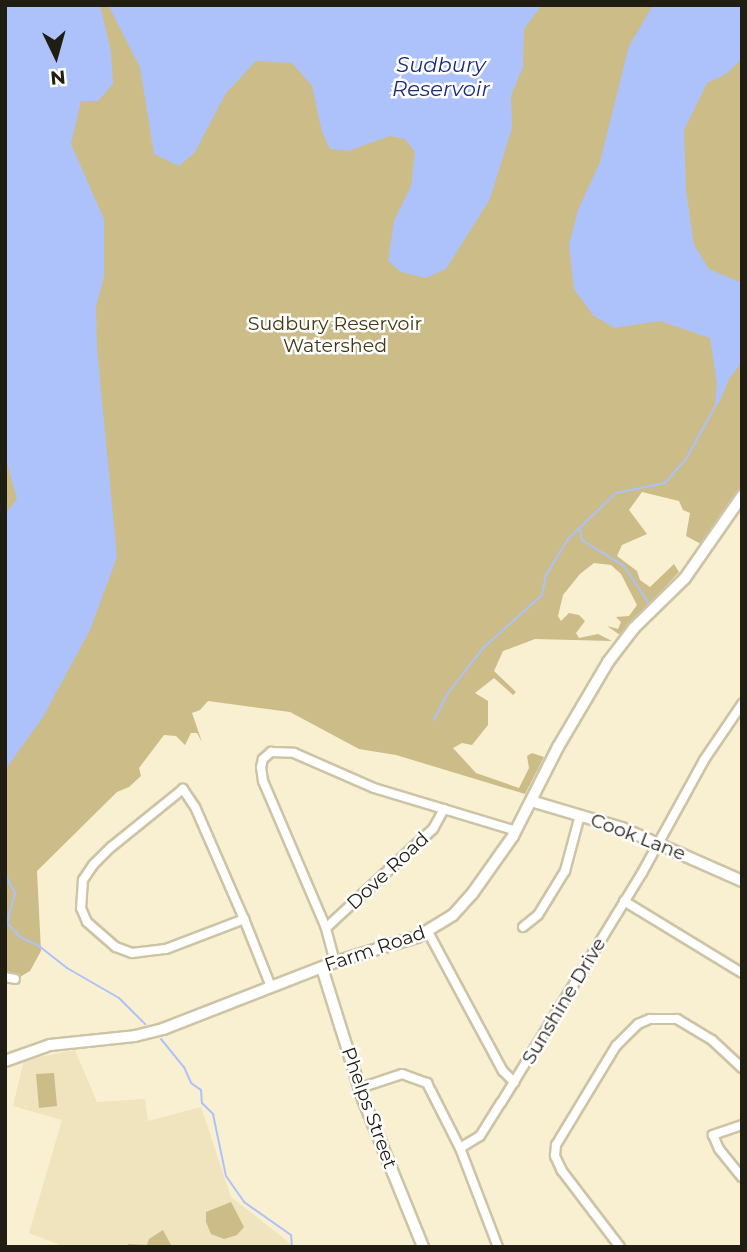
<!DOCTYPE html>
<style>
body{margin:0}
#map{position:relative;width:747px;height:1252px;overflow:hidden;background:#f9f0d1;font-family:Montserrat,sans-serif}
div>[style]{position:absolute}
.built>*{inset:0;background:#efe4be}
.green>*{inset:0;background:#cbbc88}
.water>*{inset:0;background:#adc2fa}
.stream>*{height:2px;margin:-1px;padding:0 1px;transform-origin:1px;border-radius:1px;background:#adc2fa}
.roads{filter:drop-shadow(2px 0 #cdc4a6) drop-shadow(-2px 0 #cdc4a6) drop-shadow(0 2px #cdc4a6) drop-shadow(0 -2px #cdc4a6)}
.street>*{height:8px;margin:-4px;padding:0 4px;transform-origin:4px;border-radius:4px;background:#fff}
.secondary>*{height:10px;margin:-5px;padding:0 5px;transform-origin:5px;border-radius:5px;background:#fff}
span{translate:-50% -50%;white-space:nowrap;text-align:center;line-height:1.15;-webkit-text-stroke:5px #fff;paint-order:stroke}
.park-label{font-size:19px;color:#423814}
.street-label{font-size:19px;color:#201d12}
.water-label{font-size:21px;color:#1c2c7a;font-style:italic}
.frame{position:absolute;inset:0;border:7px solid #201d12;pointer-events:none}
.north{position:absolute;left:21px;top:21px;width:70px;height:70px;-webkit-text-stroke:5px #fff;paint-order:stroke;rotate:175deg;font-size:19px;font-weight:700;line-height:28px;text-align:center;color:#201d12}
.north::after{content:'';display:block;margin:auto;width:24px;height:32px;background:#201d12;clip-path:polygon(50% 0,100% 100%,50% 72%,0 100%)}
</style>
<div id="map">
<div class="built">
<i style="clip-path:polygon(75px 1050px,97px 1102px,145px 1099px,148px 1121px,201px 1107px,231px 1197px,291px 1244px,288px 1247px,65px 1247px,29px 1233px,62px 1120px,13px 1106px,24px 1060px)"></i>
</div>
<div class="green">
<i style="clip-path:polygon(5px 5px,742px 5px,742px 486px,703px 545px,686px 536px,690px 513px,683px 510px,679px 501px,642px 492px,629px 510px,647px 534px,622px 545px,617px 556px,637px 571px,640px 580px,650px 587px,674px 564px,679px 572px,620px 635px,607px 626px,618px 629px,621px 622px,616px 617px,629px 616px,637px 605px,621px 574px,611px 565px,594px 563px,580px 574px,563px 595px,558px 616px,561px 621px,569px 613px,579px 615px,585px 621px,576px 633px,579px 638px,598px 634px,612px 641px,535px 639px,503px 651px,494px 671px,516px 692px,513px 695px,494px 678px,475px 693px,488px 701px,488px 725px,472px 745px,462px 743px,453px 748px,476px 773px,519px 788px,529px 768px,527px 756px,532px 753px,544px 757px,525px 794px,396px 755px,359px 749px,290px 712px,208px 701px,200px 710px,192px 713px,202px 742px,197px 733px,191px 733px,185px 745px,176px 736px,164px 735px,139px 768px,141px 776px,129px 787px,117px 792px,37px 871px,41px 951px,30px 971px,20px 977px,5px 974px)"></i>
<i style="clip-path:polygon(54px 1073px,57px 1106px,39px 1108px,36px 1074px)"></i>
<i style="clip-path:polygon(231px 1202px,244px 1227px,237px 1235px,224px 1239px,211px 1234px,206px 1222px,206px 1212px)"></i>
<i style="clip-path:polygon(163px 1230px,172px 1247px,128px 1247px,128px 1244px,147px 1245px,149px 1239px)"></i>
</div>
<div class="water">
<i style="clip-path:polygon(5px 5px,100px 5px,111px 52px,113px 84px,98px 101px,81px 101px,71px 144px,104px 219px,104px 277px,96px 307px,97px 348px,117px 557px,90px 630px,43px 717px,5px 770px,5px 514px,17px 499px,5px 456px)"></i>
<i style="clip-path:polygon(108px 5px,542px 5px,524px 29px,523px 67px,511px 96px,512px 128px,490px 199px,446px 269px,426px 278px,401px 272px,388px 261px,394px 221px,411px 186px,415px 152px,405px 139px,390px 136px,348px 151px,330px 149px,322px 132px,312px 86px,292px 63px,256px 61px,226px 93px,195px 152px,179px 166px,154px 154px,140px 67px)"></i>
<i style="clip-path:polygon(653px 5px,742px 5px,742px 59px,726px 74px,707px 83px,684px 130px,686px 191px,694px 245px,709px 269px,742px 283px,742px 362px,729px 379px,719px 403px,715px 403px,717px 384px,710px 338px,660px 321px,614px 328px,593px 315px,574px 289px,569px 245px,578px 210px,600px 162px,629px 46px)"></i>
</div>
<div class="stream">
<i style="left:580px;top:529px;width:11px;rotate:80deg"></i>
<i style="left:582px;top:540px;width:49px;rotate:31.8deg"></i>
<i style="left:624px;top:566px;width:47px;rotate:56.3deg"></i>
<i style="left:434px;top:720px;width:30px;rotate:-63deg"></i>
<i style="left:448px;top:693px;width:57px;rotate:-52.1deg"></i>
<i style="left:483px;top:648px;width:79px;rotate:-41.9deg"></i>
<i style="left:542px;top:595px;width:20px;rotate:-79deg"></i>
<i style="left:546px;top:575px;width:42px;rotate:-58.6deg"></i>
<i style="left:568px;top:539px;width:66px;rotate:-43.8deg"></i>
<i style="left:616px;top:493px;width:50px;rotate:-11.5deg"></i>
<i style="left:665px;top:483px;width:32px;rotate:-49deg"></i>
<i style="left:686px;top:459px;width:64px;rotate:-61deg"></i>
<i style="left:5px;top:875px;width:21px;rotate:61deg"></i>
<i style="left:15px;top:893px;width:31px;rotate:105deg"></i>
<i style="left:7px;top:923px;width:19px;rotate:47deg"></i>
<i style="left:20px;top:937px;width:21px;rotate:25deg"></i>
<i style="left:39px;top:946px;width:36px;rotate:38deg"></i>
<i style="left:67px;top:968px;width:60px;rotate:30deg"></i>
<i style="left:119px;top:998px;width:37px;rotate:45deg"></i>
<i style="left:161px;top:1039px;width:36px;rotate:51deg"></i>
<i style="left:184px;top:1067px;width:17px;rotate:66deg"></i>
<i style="left:191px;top:1083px;width:12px;rotate:35deg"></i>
<i style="left:201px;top:1090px;width:13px;rotate:86deg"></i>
<i style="left:202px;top:1103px;width:16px;rotate:45deg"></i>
<i style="left:213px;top:1114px;width:63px;rotate:78.2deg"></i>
<i style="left:226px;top:1176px;width:32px;rotate:55deg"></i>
<i style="left:244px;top:1202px;width:57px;rotate:35.1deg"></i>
<i style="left:291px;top:1235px;width:12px;rotate:85deg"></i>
</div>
<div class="roads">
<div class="street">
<i style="left:624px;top:901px;width:138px;rotate:31.4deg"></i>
<i style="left:244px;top:919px;width:122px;rotate:-113.6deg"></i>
<i style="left:195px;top:807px;width:22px;rotate:-124deg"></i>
<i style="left:183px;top:789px;width:92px;rotate:141.1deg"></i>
<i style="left:111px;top:847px;width:25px;rotate:135deg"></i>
<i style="left:93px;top:865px;width:18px;rotate:124deg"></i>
<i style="left:83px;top:880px;width:28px;rotate:94deg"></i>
<i style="left:81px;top:908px;width:15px;rotate:67deg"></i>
<i style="left:87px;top:922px;width:38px;rotate:41deg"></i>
<i style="left:116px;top:947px;width:17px;rotate:21deg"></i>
<i style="left:132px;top:953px;width:34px;rotate:-7deg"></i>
<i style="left:166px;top:949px;width:84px;rotate:-21deg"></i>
<i style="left:244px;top:919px;width:73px;rotate:68.3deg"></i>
<i style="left:523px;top:927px;width:19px;rotate:-39deg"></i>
<i style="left:538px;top:915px;width:52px;rotate:-58.5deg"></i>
<i style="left:565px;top:871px;width:58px;rotate:-75deg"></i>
<i style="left:326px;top:928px;width:146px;rotate:-42.8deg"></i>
<i style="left:433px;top:829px;width:23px;rotate:-61deg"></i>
<i style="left:428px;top:932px;width:158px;rotate:61.7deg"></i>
<i style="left:503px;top:1071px;width:16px;rotate:45deg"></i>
<i style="left:335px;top:962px;width:35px;rotate:-105deg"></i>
<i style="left:326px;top:928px;width:160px;rotate:-113.2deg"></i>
<i style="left:263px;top:781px;width:14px;rotate:-98deg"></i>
<i style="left:261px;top:767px;width:8px;rotate:-76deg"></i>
<i style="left:263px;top:759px;width:11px;rotate:-41deg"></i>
<i style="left:271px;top:752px;width:23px;rotate:2deg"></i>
<i style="left:294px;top:753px;width:87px;rotate:23.6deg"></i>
<i style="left:374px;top:788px;width:148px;rotate:16.8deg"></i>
<i style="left:5px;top:977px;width:10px;rotate:11deg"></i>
<i style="left:360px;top:1088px;width:44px;rotate:-18.4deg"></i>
<i style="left:402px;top:1074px;width:27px;rotate:20deg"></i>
<i style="left:427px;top:1083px;width:73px;rotate:63.1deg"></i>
<i style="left:460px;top:1148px;width:106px;rotate:69deg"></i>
<i style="left:742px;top:1125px;width:31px;rotate:161deg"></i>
<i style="left:713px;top:1135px;width:15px;rotate:67deg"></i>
<i style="left:719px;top:1149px;width:36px;rotate:51deg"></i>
<i style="left:460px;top:1148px;width:23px;rotate:-31deg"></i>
<i style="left:480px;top:1136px;width:39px;rotate:-58deg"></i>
<i style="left:501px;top:1103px;width:270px;rotate:-58.5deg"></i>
<i style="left:642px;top:873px;width:129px;rotate:-61.2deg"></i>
<i style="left:704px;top:760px;width:68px;rotate:-55.8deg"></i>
<i style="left:620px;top:1247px;width:96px;rotate:-127.3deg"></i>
<i style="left:562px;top:1171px;width:17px;rotate:-115deg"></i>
<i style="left:555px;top:1156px;width:11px;rotate:-85deg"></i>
<i style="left:556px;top:1145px;width:116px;rotate:-58.8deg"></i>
<i style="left:616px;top:1046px;width:31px;rotate:-45deg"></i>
<i style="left:638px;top:1024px;width:13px;rotate:-23deg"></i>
<i style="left:650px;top:1019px;width:27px"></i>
<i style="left:677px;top:1019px;width:41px;rotate:31deg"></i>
<i style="left:712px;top:1040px;width:41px;rotate:43deg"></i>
</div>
<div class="secondary">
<i style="left:531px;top:801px;width:95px;rotate:16.5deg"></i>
<i style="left:622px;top:828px;width:131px;rotate:23.8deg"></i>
<i style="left:322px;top:968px;width:137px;rotate:72.6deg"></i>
<i style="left:363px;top:1099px;width:160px;rotate:67.9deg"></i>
<i style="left:5px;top:1061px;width:48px;rotate:-19.6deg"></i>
<i style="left:50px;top:1045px;width:85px;rotate:-6deg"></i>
<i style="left:135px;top:1036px;width:29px;rotate:-14deg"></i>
<i style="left:163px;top:1029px;width:185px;rotate:-21.3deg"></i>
<i style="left:335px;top:962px;width:86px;rotate:-17deg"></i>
<i style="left:417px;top:937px;width:42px;rotate:-31.4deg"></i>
<i style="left:453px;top:915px;width:28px;rotate:-48deg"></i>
<i style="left:472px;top:894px;width:71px;rotate:-54.7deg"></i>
<i style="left:513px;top:836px;width:100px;rotate:-63.2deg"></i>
<i style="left:558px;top:747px;width:99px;rotate:-59.5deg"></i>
<i style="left:608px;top:662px;width:43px;rotate:-52.6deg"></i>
<i style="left:634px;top:628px;width:71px;rotate:-44.4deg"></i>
<i style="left:685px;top:578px;width:100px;rotate:-55.2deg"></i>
</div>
</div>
<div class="park-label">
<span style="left:335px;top:335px">Sudbury Reservoir<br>Watershed</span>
</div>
<div class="street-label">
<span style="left:638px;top:837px;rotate:21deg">Cook Lane</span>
<span style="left:388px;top:871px;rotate:-43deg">Dove Road</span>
<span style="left:375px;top:949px;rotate:-19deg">Farm Road</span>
<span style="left:564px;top:1001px;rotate:-59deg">Sunshine Drive</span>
<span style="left:369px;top:1108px;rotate:70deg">Phelps Street</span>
</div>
<div class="water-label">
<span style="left:441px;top:77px">Sudbury<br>Reservoir</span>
</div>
<div class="frame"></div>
<div class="north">N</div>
</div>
